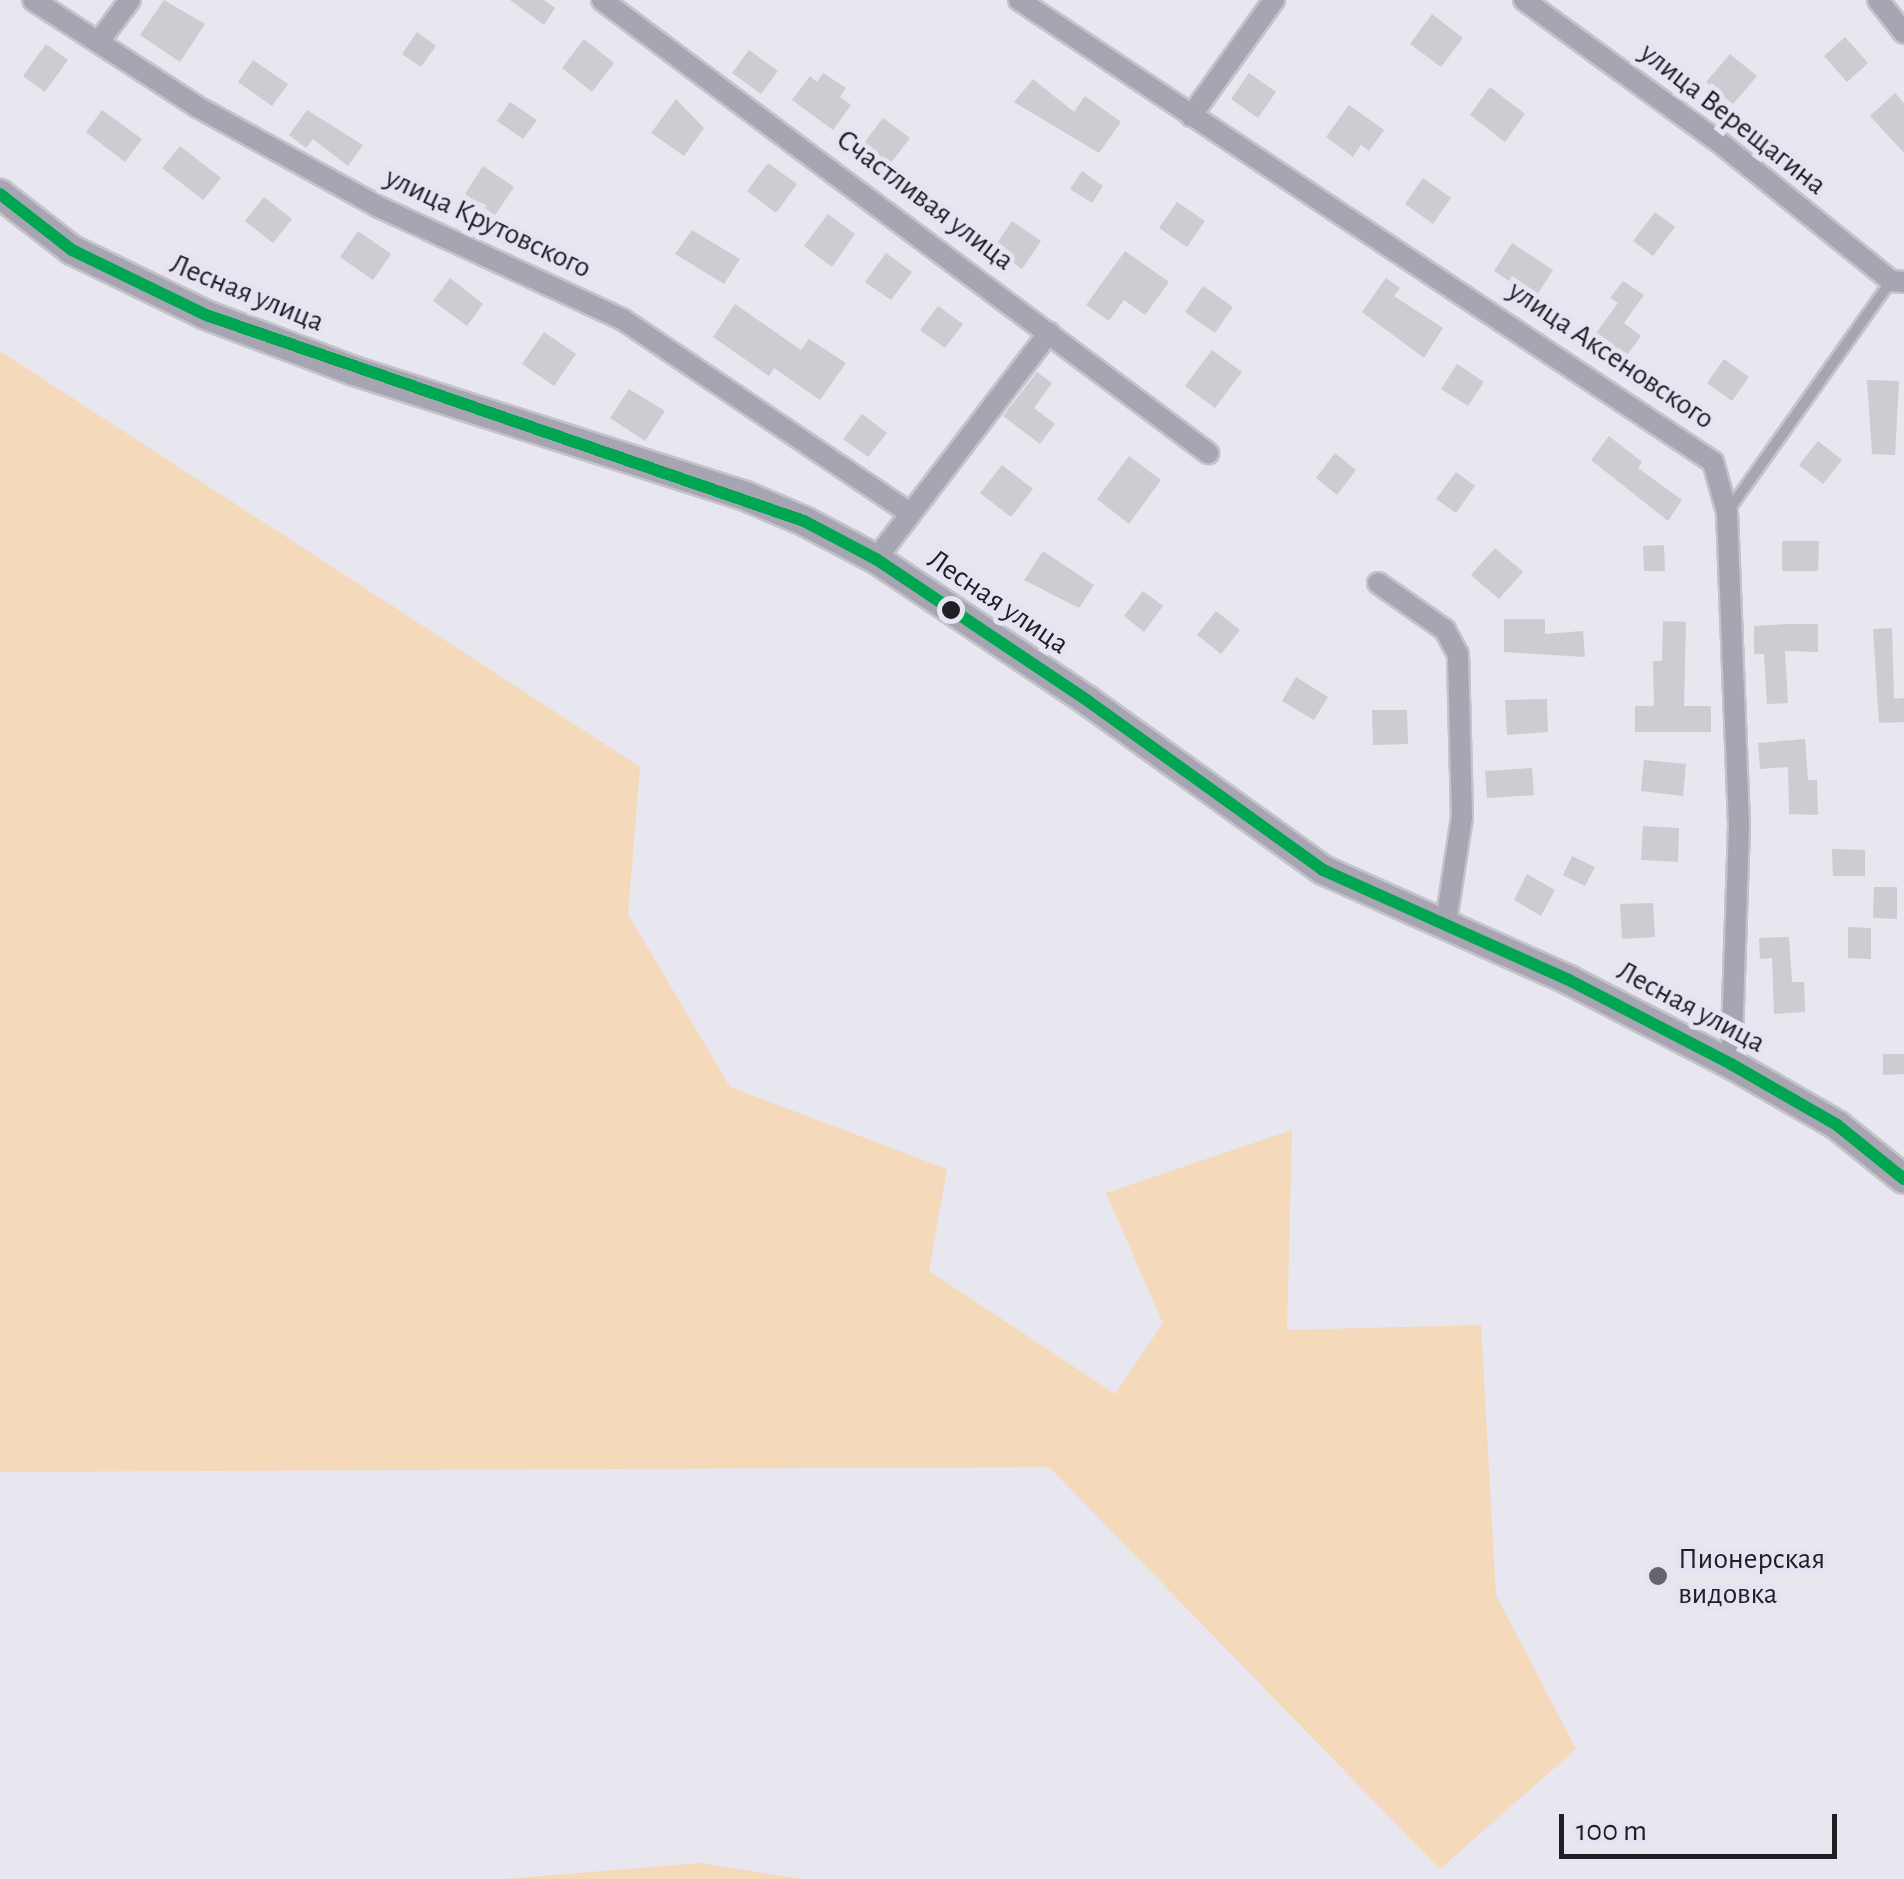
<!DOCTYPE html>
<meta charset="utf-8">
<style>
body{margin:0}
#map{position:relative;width:1904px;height:1879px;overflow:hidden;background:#e8e6ee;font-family:"Alegreya Sans",sans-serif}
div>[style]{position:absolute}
.green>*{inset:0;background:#f5d9bb}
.building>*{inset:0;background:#cdccd1}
.roads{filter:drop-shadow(2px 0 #c5c3c9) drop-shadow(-2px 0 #c5c3c9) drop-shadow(0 2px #c5c3c9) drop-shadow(0 -2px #c5c3c9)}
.service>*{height:10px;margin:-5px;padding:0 5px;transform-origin:5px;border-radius:5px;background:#a8a5b2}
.minor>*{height:20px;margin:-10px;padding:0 10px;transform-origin:10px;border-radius:10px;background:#a8a5b2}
.secondary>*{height:28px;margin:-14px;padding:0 14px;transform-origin:14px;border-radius:14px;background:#a7a5b2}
.bus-1>*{height:12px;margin:-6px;padding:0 6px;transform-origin:6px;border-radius:6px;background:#00a651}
.dots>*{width:28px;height:28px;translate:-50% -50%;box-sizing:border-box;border:5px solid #e6e3f2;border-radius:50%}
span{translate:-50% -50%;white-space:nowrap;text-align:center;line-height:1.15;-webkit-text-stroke:10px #e6e3f2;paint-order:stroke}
.street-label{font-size:30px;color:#201f24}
.poi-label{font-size:30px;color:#201f24}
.left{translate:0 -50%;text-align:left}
.scale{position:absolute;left:1559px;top:1814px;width:278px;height:45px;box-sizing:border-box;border:5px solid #201f24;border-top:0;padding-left:12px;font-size:30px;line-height:35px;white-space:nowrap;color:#201f24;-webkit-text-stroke:8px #e6e3f2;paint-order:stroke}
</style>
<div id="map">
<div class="green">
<i style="clip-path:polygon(0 351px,640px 767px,628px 914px,730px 1087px,947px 1169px,929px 1271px,1115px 1394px,1163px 1323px,1106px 1193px,1292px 1130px,1287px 1330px,1481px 1325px,1496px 1595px,1576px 1749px,1440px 1869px,1049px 1467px,0 1472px)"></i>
<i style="clip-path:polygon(700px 1863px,802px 1879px,505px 1879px)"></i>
</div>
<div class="building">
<i style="clip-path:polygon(164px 0,205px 24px,180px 62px,140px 35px)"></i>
<i style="clip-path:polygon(510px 0,544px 0,555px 8px,544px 25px)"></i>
<i style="clip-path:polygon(1432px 14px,1463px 38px,1441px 67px,1410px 44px)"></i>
<i style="clip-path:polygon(417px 32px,436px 46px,421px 67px,402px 54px)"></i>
<i style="clip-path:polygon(1845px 37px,1868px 63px,1847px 82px,1824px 56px)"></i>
<i style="clip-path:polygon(584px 39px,614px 63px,592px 92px,562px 68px)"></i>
<i style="clip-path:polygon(46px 44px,68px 60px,45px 92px,23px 76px)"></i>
<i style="clip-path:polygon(749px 50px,778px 71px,761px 94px,732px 73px)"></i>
<i style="clip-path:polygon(1730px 54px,1757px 76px,1733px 104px,1706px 82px)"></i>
<i style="clip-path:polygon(253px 60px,288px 84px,272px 106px,238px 82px)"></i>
<i style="clip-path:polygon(823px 73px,846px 88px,840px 97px,851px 105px,833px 130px,792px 100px,810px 76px,817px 82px)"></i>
<i style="clip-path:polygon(1249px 73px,1276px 92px,1258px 118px,1231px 99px)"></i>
<i style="clip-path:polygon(1033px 79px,1074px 112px,1085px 96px,1121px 122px,1099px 153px,1014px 102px)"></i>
<i style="clip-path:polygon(1490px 87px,1525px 114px,1505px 142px,1470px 115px)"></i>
<i style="clip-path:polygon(1895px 93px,1904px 103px,1904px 153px,1870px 116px)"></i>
<i style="clip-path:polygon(676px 99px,704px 128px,684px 156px,651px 133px)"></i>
<i style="clip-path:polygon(510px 102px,537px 120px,523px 139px,497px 121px)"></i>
<i style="clip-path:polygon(1349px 105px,1384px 130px,1369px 151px,1361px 145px,1353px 157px,1326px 137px)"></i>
<i style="clip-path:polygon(102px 110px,142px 139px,125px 162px,86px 132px)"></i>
<i style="clip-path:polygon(307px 110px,363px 145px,348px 166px,313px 139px,306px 148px,289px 135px)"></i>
<i style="clip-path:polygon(883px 118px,910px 138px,884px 172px,857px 152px)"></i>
<i style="clip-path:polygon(180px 146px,221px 178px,203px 200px,162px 168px)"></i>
<i style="clip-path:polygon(768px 163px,797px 184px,776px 213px,747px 191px)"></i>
<i style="clip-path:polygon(483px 166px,514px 187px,495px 215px,465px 194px)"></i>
<i style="clip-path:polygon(1082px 171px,1103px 186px,1092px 203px,1070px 189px)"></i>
<i style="clip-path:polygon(1423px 178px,1451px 198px,1433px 224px,1405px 204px)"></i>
<i style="clip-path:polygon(264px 197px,292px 219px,273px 243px,245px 221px)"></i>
<i style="clip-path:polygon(1177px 202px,1205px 221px,1187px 247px,1159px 228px)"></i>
<i style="clip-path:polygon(1655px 212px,1675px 227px,1653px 256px,1633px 241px)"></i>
<i style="clip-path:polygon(828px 214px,855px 234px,832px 267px,804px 246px)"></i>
<i style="clip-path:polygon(1012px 221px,1041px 241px,1022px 269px,993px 249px)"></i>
<i style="clip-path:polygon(692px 230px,740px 259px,724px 284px,675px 254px)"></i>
<i style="clip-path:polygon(358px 231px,391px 254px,373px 280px,340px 257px)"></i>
<i style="clip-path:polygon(1512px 243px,1553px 270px,1535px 298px,1494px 271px)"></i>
<i style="clip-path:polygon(1125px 251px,1169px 282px,1145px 315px,1124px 300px,1109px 321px,1086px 305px)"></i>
<i style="clip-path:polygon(886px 253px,912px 272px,891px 300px,865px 282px)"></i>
<i style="clip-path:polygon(450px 278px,483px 304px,467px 326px,433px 301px)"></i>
<i style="clip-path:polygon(1386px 278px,1400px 288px,1394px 296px,1443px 328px,1424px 358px,1362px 312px)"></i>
<i style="clip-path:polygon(1623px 281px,1644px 295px,1624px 323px,1641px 336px,1622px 362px,1591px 340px,1618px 303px,1610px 298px)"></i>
<i style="clip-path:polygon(1203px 286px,1233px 307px,1215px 333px,1185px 312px)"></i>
<i style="clip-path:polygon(735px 304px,801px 350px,809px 339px,846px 363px,820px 400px,774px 368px,769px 376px,713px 337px)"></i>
<i style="clip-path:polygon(938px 306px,963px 324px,945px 348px,920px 330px)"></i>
<i style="clip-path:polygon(544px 332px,576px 354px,554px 386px,522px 364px)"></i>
<i style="clip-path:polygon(1212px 350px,1242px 372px,1215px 408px,1185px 386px)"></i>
<i style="clip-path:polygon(1724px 359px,1749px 377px,1732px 401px,1707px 383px)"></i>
<i style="clip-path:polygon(1457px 364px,1484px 382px,1468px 406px,1441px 389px)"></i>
<i style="clip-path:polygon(1037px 372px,1052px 383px,1034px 408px,1055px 424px,1040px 444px,1003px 416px)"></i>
<i style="clip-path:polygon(1867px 380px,1899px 381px,1895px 455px,1872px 454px)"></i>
<i style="clip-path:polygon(629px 389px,665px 411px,645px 441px,610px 418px)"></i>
<i style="clip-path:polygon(862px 414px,887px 433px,868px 457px,843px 439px)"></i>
<i style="clip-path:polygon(1609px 436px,1642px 462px,1638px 468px,1682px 500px,1668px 521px,1591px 460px)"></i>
<i style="clip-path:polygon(1818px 441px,1842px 460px,1823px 484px,1799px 465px)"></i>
<i style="clip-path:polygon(1335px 453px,1356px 470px,1337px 495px,1316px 478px)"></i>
<i style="clip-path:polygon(1129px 456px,1161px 480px,1129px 524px,1097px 499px)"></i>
<i style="clip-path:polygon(1002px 465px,1033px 489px,1011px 517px,980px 493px)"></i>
<i style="clip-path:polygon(1456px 472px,1475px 486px,1456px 513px,1436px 499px)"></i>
<i style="clip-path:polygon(1782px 541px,1819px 541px,1818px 571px,1782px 571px)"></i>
<i style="clip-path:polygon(1664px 545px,1665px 571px,1644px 571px,1643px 546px)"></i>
<i style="clip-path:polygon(1495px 548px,1523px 572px,1499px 599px,1471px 575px)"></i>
<i style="clip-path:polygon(1043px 551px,1094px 585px,1079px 608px,1024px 580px)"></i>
<i style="clip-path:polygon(1143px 591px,1163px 606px,1144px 632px,1124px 616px)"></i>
<i style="clip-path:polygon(1216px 611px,1240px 630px,1221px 654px,1197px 635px)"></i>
<i style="clip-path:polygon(1504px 619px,1545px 619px,1545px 634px,1583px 631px,1585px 657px,1504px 652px)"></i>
<i style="clip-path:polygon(1663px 621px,1686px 622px,1684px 706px,1711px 706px,1711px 732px,1635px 732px,1635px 706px,1654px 706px,1653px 661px,1662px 661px)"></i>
<i style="clip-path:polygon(1788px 624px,1818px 624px,1818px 652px,1785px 651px,1788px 703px,1767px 704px,1764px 654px,1754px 654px,1754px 626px)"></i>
<i style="clip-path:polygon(1892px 628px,1894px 699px,1904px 698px,1904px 722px,1879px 723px,1873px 629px)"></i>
<i style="clip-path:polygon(1296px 677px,1328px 697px,1314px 720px,1282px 701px)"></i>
<i style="clip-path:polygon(1547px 699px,1548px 732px,1507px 735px,1505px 700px)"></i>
<i style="clip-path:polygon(1372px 710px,1407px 710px,1408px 744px,1373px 745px)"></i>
<i style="clip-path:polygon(1805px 739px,1808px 780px,1817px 780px,1818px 815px,1789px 814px,1788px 767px,1760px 769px,1758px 743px)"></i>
<i style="clip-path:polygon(1644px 760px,1686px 764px,1683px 796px,1641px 791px)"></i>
<i style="clip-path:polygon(1532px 768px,1534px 795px,1487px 798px,1485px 771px)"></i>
<i style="clip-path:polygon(1643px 826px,1679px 828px,1678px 862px,1641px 860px)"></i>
<i style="clip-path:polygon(1832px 849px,1865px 850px,1865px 876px,1833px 876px)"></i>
<i style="clip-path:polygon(1572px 856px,1595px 867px,1585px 886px,1563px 875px)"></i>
<i style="clip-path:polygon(1527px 874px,1555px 890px,1541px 916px,1514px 900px)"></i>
<i style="clip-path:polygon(1874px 887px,1897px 887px,1897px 919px,1873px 918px)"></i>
<i style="clip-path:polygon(1653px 903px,1655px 937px,1622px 939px,1620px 904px)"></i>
<i style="clip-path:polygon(1848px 927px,1871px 928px,1871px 959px,1848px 958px)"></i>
<i style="clip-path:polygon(1789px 937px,1792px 982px,1804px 982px,1805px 1012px,1774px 1014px,1772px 958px,1760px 959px,1759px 938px)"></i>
<i style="clip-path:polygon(1883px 1054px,1904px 1054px,1904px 1074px,1883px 1075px)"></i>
</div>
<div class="roads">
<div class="service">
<i style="left:1728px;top:511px;width:282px;rotate:-54.7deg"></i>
</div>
<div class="minor">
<i style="left:33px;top:0;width:194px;rotate:33deg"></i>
<i style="left:196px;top:106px;width:207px;rotate:28.9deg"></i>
<i style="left:377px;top:206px;width:270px;rotate:24.8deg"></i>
<i style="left:622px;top:319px;width:347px;rotate:34deg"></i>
<i style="left:602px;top:0;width:757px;rotate:36.78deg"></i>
<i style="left:1019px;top:0;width:834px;rotate:33.65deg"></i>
<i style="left:1713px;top:462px;width:52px;rotate:74.4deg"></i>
<i style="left:1727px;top:512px;width:314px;rotate:87.8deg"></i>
<i style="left:1739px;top:826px;width:238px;rotate:91.9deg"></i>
<i style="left:1524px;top:0;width:241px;rotate:36.1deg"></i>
<i style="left:1719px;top:142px;width:221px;rotate:38.9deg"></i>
<i style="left:1891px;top:281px;width:13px;rotate:4deg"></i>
<i style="left:1878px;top:0;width:42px;rotate:51.8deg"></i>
<i style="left:100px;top:40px;width:50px;rotate:-53.1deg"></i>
<i style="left:1191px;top:116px;width:143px;rotate:-54.4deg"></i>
<i style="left:876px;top:559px;width:285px;rotate:-52.6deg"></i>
<i style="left:1378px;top:583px;width:82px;rotate:35deg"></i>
<i style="left:1445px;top:630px;width:27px;rotate:62deg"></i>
<i style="left:1458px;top:654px;width:163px;rotate:88.6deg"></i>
<i style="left:1462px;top:817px;width:106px;rotate:98.7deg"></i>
</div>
<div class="secondary">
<i style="left:0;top:194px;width:91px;rotate:37.9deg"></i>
<i style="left:72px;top:250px;width:149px;rotate:25.9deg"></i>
<i style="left:206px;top:315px;width:158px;rotate:20.7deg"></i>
<i style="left:354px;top:371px;width:408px;rotate:17.7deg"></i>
<i style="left:743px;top:495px;width:66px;rotate:23.1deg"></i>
<i style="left:804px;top:521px;width:81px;rotate:27.8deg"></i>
<i style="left:876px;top:559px;width:255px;rotate:33.8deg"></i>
<i style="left:1088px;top:701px;width:289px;rotate:35.7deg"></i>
<i style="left:1323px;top:870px;width:269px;rotate:24.1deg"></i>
<i style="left:1569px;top:980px;width:182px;rotate:27.4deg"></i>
<i style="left:1731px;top:1064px;width:122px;rotate:29.9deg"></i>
<i style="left:1837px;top:1125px;width:86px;rotate:38.9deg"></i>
</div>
</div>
<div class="bus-1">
<i style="left:0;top:194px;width:91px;rotate:37.9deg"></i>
<i style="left:72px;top:250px;width:149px;rotate:25.9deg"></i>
<i style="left:206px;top:315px;width:632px;rotate:19.01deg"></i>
<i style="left:804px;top:521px;width:81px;rotate:27.8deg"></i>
<i style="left:876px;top:559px;width:255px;rotate:33.8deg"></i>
<i style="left:1088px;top:701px;width:289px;rotate:35.7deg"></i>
<i style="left:1323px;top:870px;width:269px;rotate:24.1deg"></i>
<i style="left:1569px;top:980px;width:182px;rotate:27.4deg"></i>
<i style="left:1731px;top:1064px;width:122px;rotate:29.9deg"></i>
<i style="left:1837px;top:1125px;width:86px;rotate:38.9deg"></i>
</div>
<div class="dots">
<i style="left:951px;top:610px;background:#201f24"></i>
<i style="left:1658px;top:1576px;background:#66656b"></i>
</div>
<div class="street-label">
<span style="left:1733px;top:119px;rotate:38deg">улица Верещагина</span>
<span style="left:925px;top:200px;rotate:37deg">Счастливая улица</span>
<span style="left:488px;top:223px;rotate:25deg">улица Крутовского</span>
<span style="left:247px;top:293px;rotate:22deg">Лесная улица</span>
<span style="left:1611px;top:355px;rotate:34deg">улица Аксеновского</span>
<span style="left:998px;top:602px;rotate:34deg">Лесная улица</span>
<span style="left:1691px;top:1007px;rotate:28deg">Лесная улица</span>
</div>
<div class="poi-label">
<span class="left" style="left:1678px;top:1576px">Пионерская<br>видовка</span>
</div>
<div class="scale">100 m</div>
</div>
